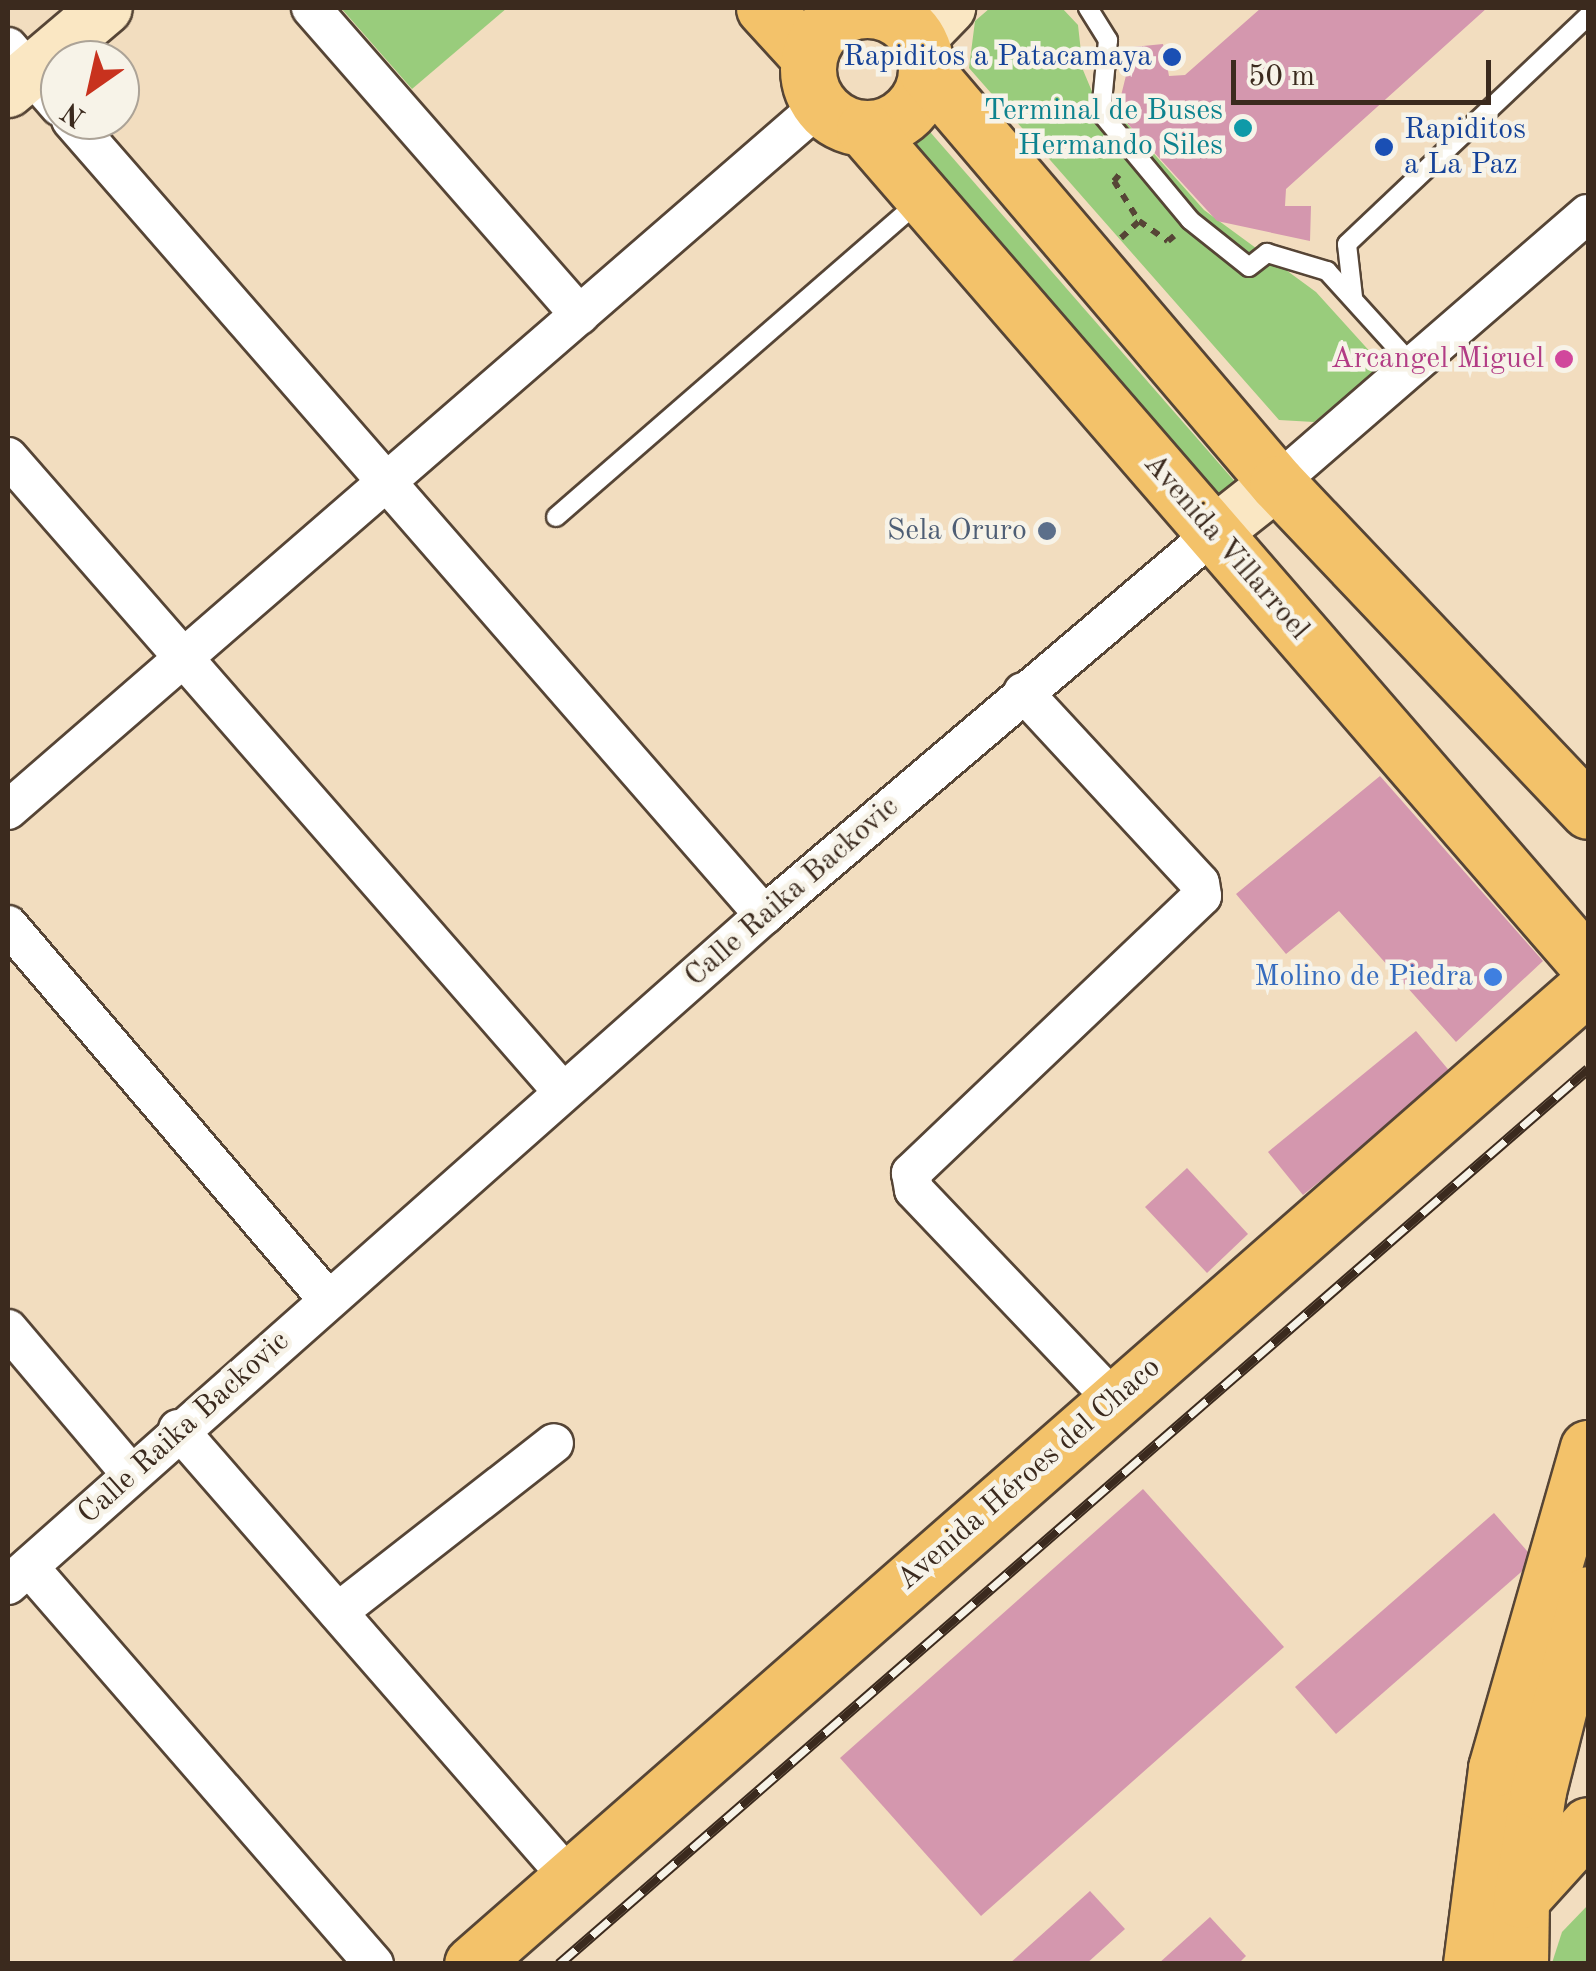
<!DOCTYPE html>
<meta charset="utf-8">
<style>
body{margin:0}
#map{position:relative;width:1596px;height:1971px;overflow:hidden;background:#f2ddbf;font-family:"Old Standard TT",serif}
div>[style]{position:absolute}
.green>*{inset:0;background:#99cc7c}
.building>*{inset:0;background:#d497ae}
.path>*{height:6px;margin-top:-3px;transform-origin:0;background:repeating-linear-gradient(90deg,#564536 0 8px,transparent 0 16px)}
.roads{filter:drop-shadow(2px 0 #564536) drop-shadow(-2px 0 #564536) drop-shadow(0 2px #564536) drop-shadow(0 -2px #564536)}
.lane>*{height:18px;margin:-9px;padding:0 9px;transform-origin:9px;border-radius:9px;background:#fff}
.street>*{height:38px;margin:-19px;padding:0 19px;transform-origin:19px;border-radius:19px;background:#fff}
.secondary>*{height:52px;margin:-26px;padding:0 26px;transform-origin:26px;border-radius:26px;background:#fae7c3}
.primary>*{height:55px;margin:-27.5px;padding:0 27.5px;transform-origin:27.5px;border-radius:27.5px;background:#f3c26a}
.primary>.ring{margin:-27.5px;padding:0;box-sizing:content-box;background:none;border:55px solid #f3c26a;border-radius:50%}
.rail>*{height:11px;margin-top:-5.5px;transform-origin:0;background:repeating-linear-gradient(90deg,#f7f3e8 0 22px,#3b2a1e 0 44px);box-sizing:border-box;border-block:2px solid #3b2a1e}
.dots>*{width:28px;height:28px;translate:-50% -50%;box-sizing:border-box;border:5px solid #f7f3e8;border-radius:50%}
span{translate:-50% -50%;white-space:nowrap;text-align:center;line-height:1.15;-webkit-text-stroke:9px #f7f3e8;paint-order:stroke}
.transit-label{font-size:30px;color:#164399}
.right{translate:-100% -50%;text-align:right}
.left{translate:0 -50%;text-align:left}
.culture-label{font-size:30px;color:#0d838f}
.hotel-label{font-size:30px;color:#b23c85}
.service-label{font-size:30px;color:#4e5e75}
.street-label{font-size:30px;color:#3b2a1e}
.shop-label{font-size:30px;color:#366cbe}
.frame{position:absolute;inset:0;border:10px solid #3b2a1e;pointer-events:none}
.north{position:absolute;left:40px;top:40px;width:100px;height:100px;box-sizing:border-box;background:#f7f3e8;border:2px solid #aca397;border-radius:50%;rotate:214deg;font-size:28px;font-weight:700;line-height:40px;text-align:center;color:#3b2a1e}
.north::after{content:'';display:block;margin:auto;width:35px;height:45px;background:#c8321e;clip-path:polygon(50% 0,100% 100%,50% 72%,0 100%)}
.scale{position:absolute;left:1231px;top:60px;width:260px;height:45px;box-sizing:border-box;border:5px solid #3b2a1e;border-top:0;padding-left:12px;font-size:30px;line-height:35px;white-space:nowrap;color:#3b2a1e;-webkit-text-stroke:8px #f7f3e8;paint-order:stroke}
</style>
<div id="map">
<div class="green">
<i style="clip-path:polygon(341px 8px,507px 8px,412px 89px)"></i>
<i style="clip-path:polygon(990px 8px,1062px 8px,1078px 25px,1083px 70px,1101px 113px,1117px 112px,1204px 210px,1316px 292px,1383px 366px,1314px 422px,1279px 420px,969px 68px,975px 21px)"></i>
<i style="clip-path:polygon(924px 125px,1257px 507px,1231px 529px,899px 147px)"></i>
<i style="clip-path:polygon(1588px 1905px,1588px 1963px,1552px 1963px,1562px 1932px)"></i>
</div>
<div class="building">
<i style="clip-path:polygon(1261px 8px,1487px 8px,1286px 189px,1285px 206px,1311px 206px,1310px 241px,1217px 221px,1117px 112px,1133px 47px,1163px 44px,1169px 76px,1185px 75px)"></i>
<i style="clip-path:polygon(1380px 776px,1543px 961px,1456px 1042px,1339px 911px,1286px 954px,1236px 894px)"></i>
<i style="clip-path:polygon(1416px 1031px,1452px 1074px,1303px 1195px,1268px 1152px)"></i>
<i style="clip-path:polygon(1187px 1168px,1248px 1234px,1207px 1273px,1145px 1207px)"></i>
<i style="clip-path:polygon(1143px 1489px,1284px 1647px,981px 1916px,840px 1758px)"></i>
<i style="clip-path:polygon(1494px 1513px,1535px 1560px,1336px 1734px,1295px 1687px)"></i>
<i style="clip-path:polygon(1090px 1891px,1125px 1929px,1086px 1964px,1009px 1964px)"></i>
<i style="clip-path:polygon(1210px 1917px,1246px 1956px,1238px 1964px,1158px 1964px)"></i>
</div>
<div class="path">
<i style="left:1119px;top:175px;width:8px;rotate:130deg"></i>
<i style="left:1114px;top:181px;width:47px;rotate:58deg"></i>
<i style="left:1121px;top:238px;width:25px;rotate:-43deg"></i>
<i style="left:1139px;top:221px;width:35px;rotate:35deg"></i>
<i style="left:1168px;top:241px;width:8px;rotate:-40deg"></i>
</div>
<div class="roads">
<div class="lane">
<i style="left:1088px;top:8px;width:38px;rotate:58deg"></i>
<i style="left:1108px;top:40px;width:73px;rotate:95.5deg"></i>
<i style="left:1101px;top:113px;width:139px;rotate:50.2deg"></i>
<i style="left:1190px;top:220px;width:75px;rotate:38.5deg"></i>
<i style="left:1249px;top:267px;width:23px;rotate:-38deg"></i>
<i style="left:1267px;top:253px;width:63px;rotate:16.7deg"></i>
<i style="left:1327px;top:271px;width:130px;rotate:47.8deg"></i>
<i style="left:1353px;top:297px;width:53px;rotate:-96.5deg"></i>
<i style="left:1347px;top:244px;width:332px;rotate:-43.4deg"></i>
<i style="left:556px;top:517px;width:481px;rotate:-41deg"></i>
</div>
<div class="street">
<i style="left:311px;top:8px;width:408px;rotate:48.8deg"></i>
<i style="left:8px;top:47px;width:79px;rotate:49.1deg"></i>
<i style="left:71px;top:120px;width:1055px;rotate:48.92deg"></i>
<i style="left:8px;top:457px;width:843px;rotate:48.85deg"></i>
<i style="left:1277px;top:483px;width:411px;rotate:-40.9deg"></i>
<i style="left:1023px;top:692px;width:260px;rotate:47.2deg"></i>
<i style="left:1200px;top:883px;width:13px;rotate:81deg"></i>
<i style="left:1202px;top:896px;width:402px;rotate:136.4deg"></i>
<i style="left:911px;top:1173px;width:17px;rotate:80deg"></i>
<i style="left:914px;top:1190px;width:289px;rotate:46.4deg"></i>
<i style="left:8px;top:810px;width:1075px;rotate:-40.93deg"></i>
<i style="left:8px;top:925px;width:493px;rotate:49.5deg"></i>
<i style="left:8px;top:1329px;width:189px;rotate:49.7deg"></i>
<i style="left:178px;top:1429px;width:598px;rotate:48.93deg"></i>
<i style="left:29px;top:1567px;width:526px;rotate:49.01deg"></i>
<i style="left:8px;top:1585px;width:1010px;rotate:-41.55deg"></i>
<i style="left:764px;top:915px;width:590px;rotate:-40.33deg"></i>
<i style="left:338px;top:1612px;width:274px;rotate:-38deg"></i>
</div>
<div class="secondary">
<i style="left:836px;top:18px;width:13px;rotate:-51deg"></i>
<i style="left:918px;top:40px;width:45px;rotate:-45.9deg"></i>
<i style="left:8px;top:91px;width:128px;rotate:-40.3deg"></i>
<i style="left:1214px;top:533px;width:80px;rotate:-38.4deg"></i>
</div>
<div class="primary">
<i style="left:764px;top:8px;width:65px;rotate:47.5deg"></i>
<i class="ring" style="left:808px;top:10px;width:63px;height:63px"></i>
<i style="left:926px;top:71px;width:541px;rotate:49.57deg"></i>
<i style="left:1277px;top:483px;width:452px;rotate:46.5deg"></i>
<i style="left:864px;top:129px;width:1106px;rotate:49.11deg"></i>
<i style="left:1520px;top:1900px;width:101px;rotate:-47.8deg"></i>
<i style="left:472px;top:1964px;width:1484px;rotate:-41.23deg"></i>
<i style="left:1471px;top:1964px;width:198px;rotate:-82.7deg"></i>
<i style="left:1496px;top:1768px;width:333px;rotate:-74deg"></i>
<i style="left:1520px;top:1964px;width:64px;rotate:-89.1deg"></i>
<i style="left:1521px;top:1900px;width:110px;rotate:-81.1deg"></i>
<i style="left:1538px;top:1791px;width:203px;rotate:-75.8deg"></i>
</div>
</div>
<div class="rail">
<i style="left:559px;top:1964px;width:1364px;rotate:-41.02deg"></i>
</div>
<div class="dots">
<i style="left:1172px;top:57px;background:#1a4fb4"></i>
<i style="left:1243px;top:128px;background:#0f9aa8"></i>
<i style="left:1384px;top:147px;background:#1a4fb4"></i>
<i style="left:1564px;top:359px;background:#d1479c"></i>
<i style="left:1047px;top:531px;background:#5c6f8a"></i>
<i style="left:1493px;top:977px;background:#3f7fe0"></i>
</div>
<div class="transit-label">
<span class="right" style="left:1152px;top:57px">Rapiditos a Patacamaya</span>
<span class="left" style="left:1404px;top:147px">Rapiditos<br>a La Paz</span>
</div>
<div class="culture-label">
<span class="right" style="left:1223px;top:128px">Terminal de Buses<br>Hermando Siles</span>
</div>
<div class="hotel-label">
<span class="right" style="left:1544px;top:359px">Arcangel Miguel</span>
</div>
<div class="service-label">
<span class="right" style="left:1027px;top:531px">Sela Oruro</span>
</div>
<div class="street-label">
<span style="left:1226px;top:547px;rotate:49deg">Avenida Villarroel</span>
<span style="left:792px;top:892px;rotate:-41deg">Calle Raika Backovic</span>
<span style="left:184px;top:1428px;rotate:-42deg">Calle Raika Backovic</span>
<span style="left:1029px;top:1474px;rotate:-41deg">Avenida Héroes del Chaco</span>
</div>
<div class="shop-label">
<span class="right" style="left:1473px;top:977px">Molino de Piedra</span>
</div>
<div class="frame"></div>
<div class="north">N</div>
<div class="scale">50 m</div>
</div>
